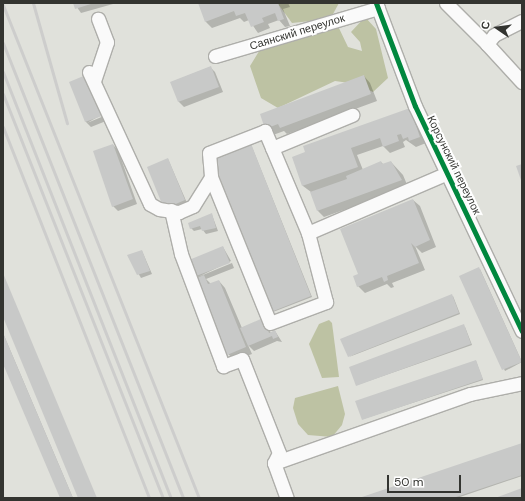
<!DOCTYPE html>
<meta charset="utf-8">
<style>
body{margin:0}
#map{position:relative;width:525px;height:501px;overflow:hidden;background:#e0e1db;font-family:"DM Sans",sans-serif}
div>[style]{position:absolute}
.forest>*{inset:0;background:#bdc2a3}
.shadow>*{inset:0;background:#0003}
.building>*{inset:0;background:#c8c9c8}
.roads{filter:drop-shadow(1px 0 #aeaeaa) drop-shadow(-1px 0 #aeaeaa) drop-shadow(0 1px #aeaeaa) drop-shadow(0 -1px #aeaeaa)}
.minor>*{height:13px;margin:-6.5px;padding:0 6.5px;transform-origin:6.5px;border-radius:6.5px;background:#fafafa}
.rail>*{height:3px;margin:-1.5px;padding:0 1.5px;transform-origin:1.5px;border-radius:1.5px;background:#cdcdcc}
.cycleway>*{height:5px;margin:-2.5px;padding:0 2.5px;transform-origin:2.5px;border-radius:2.5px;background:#00873e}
span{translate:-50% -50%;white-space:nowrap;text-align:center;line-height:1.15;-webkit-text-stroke:4px #fff;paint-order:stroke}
.street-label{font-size:11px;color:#333430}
.frame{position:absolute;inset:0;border:4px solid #333430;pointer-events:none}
.north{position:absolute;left:477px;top:8px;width:40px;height:40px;-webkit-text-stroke:3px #fff;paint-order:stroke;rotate:283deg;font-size:11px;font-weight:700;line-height:16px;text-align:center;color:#333430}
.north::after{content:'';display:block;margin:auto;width:14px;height:18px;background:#333430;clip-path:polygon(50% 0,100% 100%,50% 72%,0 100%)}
.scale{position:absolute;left:387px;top:475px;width:74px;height:18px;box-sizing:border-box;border:2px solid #333430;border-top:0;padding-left:5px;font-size:12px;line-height:14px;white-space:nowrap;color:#333430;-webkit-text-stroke:3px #fff;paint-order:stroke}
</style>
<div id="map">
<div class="forest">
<i style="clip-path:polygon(339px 3px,333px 14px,311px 21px,292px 23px,278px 4px)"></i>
<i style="clip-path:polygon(365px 17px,376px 29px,388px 78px,373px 92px,356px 84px,335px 81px,278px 108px,261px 98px,250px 66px,261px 48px,337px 24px,348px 47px,362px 51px,360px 42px,351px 32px)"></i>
<i style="clip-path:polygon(329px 320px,332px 323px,339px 377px,322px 378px,309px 344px,319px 324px)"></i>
<i style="clip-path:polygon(338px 386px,345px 414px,342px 425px,332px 437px,308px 435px,298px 424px,293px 408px,295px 398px)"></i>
</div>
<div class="shadow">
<i style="clip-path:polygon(74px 3px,113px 3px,113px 4px,81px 13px)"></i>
<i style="clip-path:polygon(199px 3px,288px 3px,290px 7px,283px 9px,290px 26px,285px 27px,279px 20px,268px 24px,270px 28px,258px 33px,249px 20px,244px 22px,240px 18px,212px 28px,206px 22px)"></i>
<i style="clip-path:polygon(210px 67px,215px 72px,223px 92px,184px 107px,179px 102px,172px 82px)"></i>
<i style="clip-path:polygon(364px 76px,370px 83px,377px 101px,287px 134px,284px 131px,273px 135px,266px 129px)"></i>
<i style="clip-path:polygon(71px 82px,103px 114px,87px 123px,104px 116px,106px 121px,91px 127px,86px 122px)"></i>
<i style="clip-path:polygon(410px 109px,426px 143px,416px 147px,406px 140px,403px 142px,405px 147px,390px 153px,383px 146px,357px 155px,363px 170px,381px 162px,384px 165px,391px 162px,403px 175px,408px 187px,324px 217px,318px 211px,311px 192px,303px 186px,293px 158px)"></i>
<i style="clip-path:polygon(250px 142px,312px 297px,273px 312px,272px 311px)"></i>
<i style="clip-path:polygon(113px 145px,118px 150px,137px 204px,118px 211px,113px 206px)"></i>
<i style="clip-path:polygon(168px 159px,187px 203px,168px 211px)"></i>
<i style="clip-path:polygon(413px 200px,420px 206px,436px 247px,422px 253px,415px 246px,425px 270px,392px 283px,394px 287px,391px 288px,387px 284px,365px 293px,358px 286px,359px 275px)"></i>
<i style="clip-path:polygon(212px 215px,218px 231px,206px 234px,202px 229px,194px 231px,191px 228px)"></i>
<i style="clip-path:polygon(223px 247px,231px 261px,198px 277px,232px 263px,234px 268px,206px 279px,211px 284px,219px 281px,225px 288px,242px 328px,267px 324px,271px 333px,275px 331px,282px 342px,277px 341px,254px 351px,248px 345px,252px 354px,235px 360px,228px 354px,191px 260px)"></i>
<i style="clip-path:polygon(142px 251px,152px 274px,141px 278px,128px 256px)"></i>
<i style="clip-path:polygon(480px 269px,522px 362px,505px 371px,461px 276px)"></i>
<i style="clip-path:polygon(453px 296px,460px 314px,349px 357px)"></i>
<i style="clip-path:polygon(465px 327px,472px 345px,357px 385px)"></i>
<i style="clip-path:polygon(3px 333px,73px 498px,61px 498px,3px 362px)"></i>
<i style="clip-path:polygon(476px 361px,483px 380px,363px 419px)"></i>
<i style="clip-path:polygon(522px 444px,522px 476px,457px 498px,361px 498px)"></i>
</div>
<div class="building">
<i style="clip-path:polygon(73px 3px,94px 3px,75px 9px)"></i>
<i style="clip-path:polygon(198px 3px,278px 3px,284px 19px,278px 21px,275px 13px,262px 18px,264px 22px,251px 27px,245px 13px,236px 16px,234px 11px,205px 22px)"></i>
<i style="clip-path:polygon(211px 66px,219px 87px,178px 102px,170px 82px)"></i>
<i style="clip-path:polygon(86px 75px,102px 116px,85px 122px,69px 82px)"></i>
<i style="clip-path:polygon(364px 75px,371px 94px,280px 128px,278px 124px,265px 129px,260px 114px)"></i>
<i style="clip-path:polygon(410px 108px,420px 137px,409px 141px,408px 137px,403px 139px,401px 134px,397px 135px,399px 141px,383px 147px,380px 138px,351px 148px,358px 167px,302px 186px,292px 157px,305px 152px,303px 146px)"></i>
<i style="clip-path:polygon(250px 141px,311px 296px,271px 312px,210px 157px)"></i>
<i style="clip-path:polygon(113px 144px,133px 199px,112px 207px,93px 151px)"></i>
<i style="clip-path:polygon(168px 158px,185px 200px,164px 209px,147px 167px)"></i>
<i style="clip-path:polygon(381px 161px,382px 164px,391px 161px,402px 180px,317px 211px,310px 192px,347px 179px,346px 176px)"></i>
<i style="clip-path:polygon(522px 164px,522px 183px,516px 166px)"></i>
<i style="clip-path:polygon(413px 199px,430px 240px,415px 247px,411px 243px,419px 263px,387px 276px,388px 280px,384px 282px,382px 277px,357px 287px,353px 276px,358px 274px,340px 229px)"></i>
<i style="clip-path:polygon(212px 213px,216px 228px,202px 231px,200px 226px,190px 229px,188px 223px)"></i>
<i style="clip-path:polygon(223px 246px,230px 263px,196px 276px,189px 260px)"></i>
<i style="clip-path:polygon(142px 250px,150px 271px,137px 275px,127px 255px)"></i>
<i style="clip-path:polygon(479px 267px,522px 362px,502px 370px,459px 276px)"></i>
<i style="clip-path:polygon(3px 273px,97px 498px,78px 498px,3px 317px)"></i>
<i style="clip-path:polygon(204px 275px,208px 284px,219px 280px,246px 347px,227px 355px,197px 278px)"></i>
<i style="clip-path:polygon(452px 294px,459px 313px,348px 357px,340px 339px)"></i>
<i style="clip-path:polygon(263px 318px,269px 333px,275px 330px,278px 337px,273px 339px,272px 336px,248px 346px,240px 328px)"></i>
<i style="clip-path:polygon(464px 324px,471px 344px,356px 386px,349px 367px)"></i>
<i style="clip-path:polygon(3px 333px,73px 498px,60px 498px,3px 364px)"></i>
<i style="clip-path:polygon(476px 360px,483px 379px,362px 420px,355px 401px)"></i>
<i style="clip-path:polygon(522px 443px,522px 475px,453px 498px,359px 498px)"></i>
<i style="clip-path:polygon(522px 488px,522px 498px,495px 498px)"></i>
</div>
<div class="roads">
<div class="minor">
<i style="left:376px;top:3px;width:110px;rotate:69.3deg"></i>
<i style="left:415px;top:106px;width:249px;rotate:64.6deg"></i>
<i style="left:446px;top:3px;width:58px;rotate:45deg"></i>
<i style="left:487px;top:44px;width:11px;rotate:-52deg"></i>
<i style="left:494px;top:35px;width:31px;rotate:-27deg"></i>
<i style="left:487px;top:44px;width:52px;rotate:47.4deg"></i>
<i style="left:215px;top:56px;width:170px;rotate:-16.4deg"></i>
<i style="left:89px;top:72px;width:145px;rotate:65.2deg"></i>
<i style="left:150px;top:204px;width:10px;rotate:29deg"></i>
<i style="left:159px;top:209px;width:20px;rotate:9deg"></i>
<i style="left:179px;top:212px;width:15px;rotate:-23deg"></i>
<i style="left:193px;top:206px;width:34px;rotate:-58deg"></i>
<i style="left:94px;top:81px;width:41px;rotate:-71.6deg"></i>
<i style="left:107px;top:42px;width:25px;rotate:-111deg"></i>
<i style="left:272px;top:148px;width:87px;rotate:-22.4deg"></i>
<i style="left:171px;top:210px;width:45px;rotate:77.2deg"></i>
<i style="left:181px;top:254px;width:120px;rotate:69.4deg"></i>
<i style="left:223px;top:366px;width:20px;rotate:-20deg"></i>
<i style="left:242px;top:359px;width:101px;rotate:68.5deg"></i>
<i style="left:279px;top:453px;width:11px;rotate:117deg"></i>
<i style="left:274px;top:463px;width:37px;rotate:70deg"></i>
<i style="left:308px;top:233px;width:111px;rotate:-112.9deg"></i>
<i style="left:265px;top:131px;width:60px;rotate:158.6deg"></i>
<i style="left:209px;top:153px;width:24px;rotate:85deg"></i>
<i style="left:211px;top:177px;width:157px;rotate:68deg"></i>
<i style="left:270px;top:323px;width:60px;rotate:-20.6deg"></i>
<i style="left:326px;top:302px;width:71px;rotate:-104.6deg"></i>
<i style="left:308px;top:233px;width:151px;rotate:-23.3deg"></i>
<i style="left:274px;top:463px;width:208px;rotate:-19.4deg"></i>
<i style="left:470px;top:394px;width:53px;rotate:-11.9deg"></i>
</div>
</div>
<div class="rail">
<i style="left:33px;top:3px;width:125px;rotate:74.2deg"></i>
<i style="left:3px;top:5px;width:531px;rotate:68.32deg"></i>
<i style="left:3px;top:43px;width:489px;rotate:68.4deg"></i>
<i style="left:3px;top:72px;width:458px;rotate:68.5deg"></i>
<i style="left:3px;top:94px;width:435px;rotate:68.4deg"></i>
<i style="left:3px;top:127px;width:399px;rotate:68.5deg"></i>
</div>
<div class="cycleway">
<i style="left:376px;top:3px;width:110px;rotate:69.3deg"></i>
<i style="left:415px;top:106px;width:249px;rotate:64.6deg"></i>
</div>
<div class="street-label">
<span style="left:297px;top:32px;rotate:-17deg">Саянский переулок</span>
<span style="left:454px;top:165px;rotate:64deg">Корсунский переулок</span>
</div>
<div class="frame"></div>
<div class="north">С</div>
<div class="scale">50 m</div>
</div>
